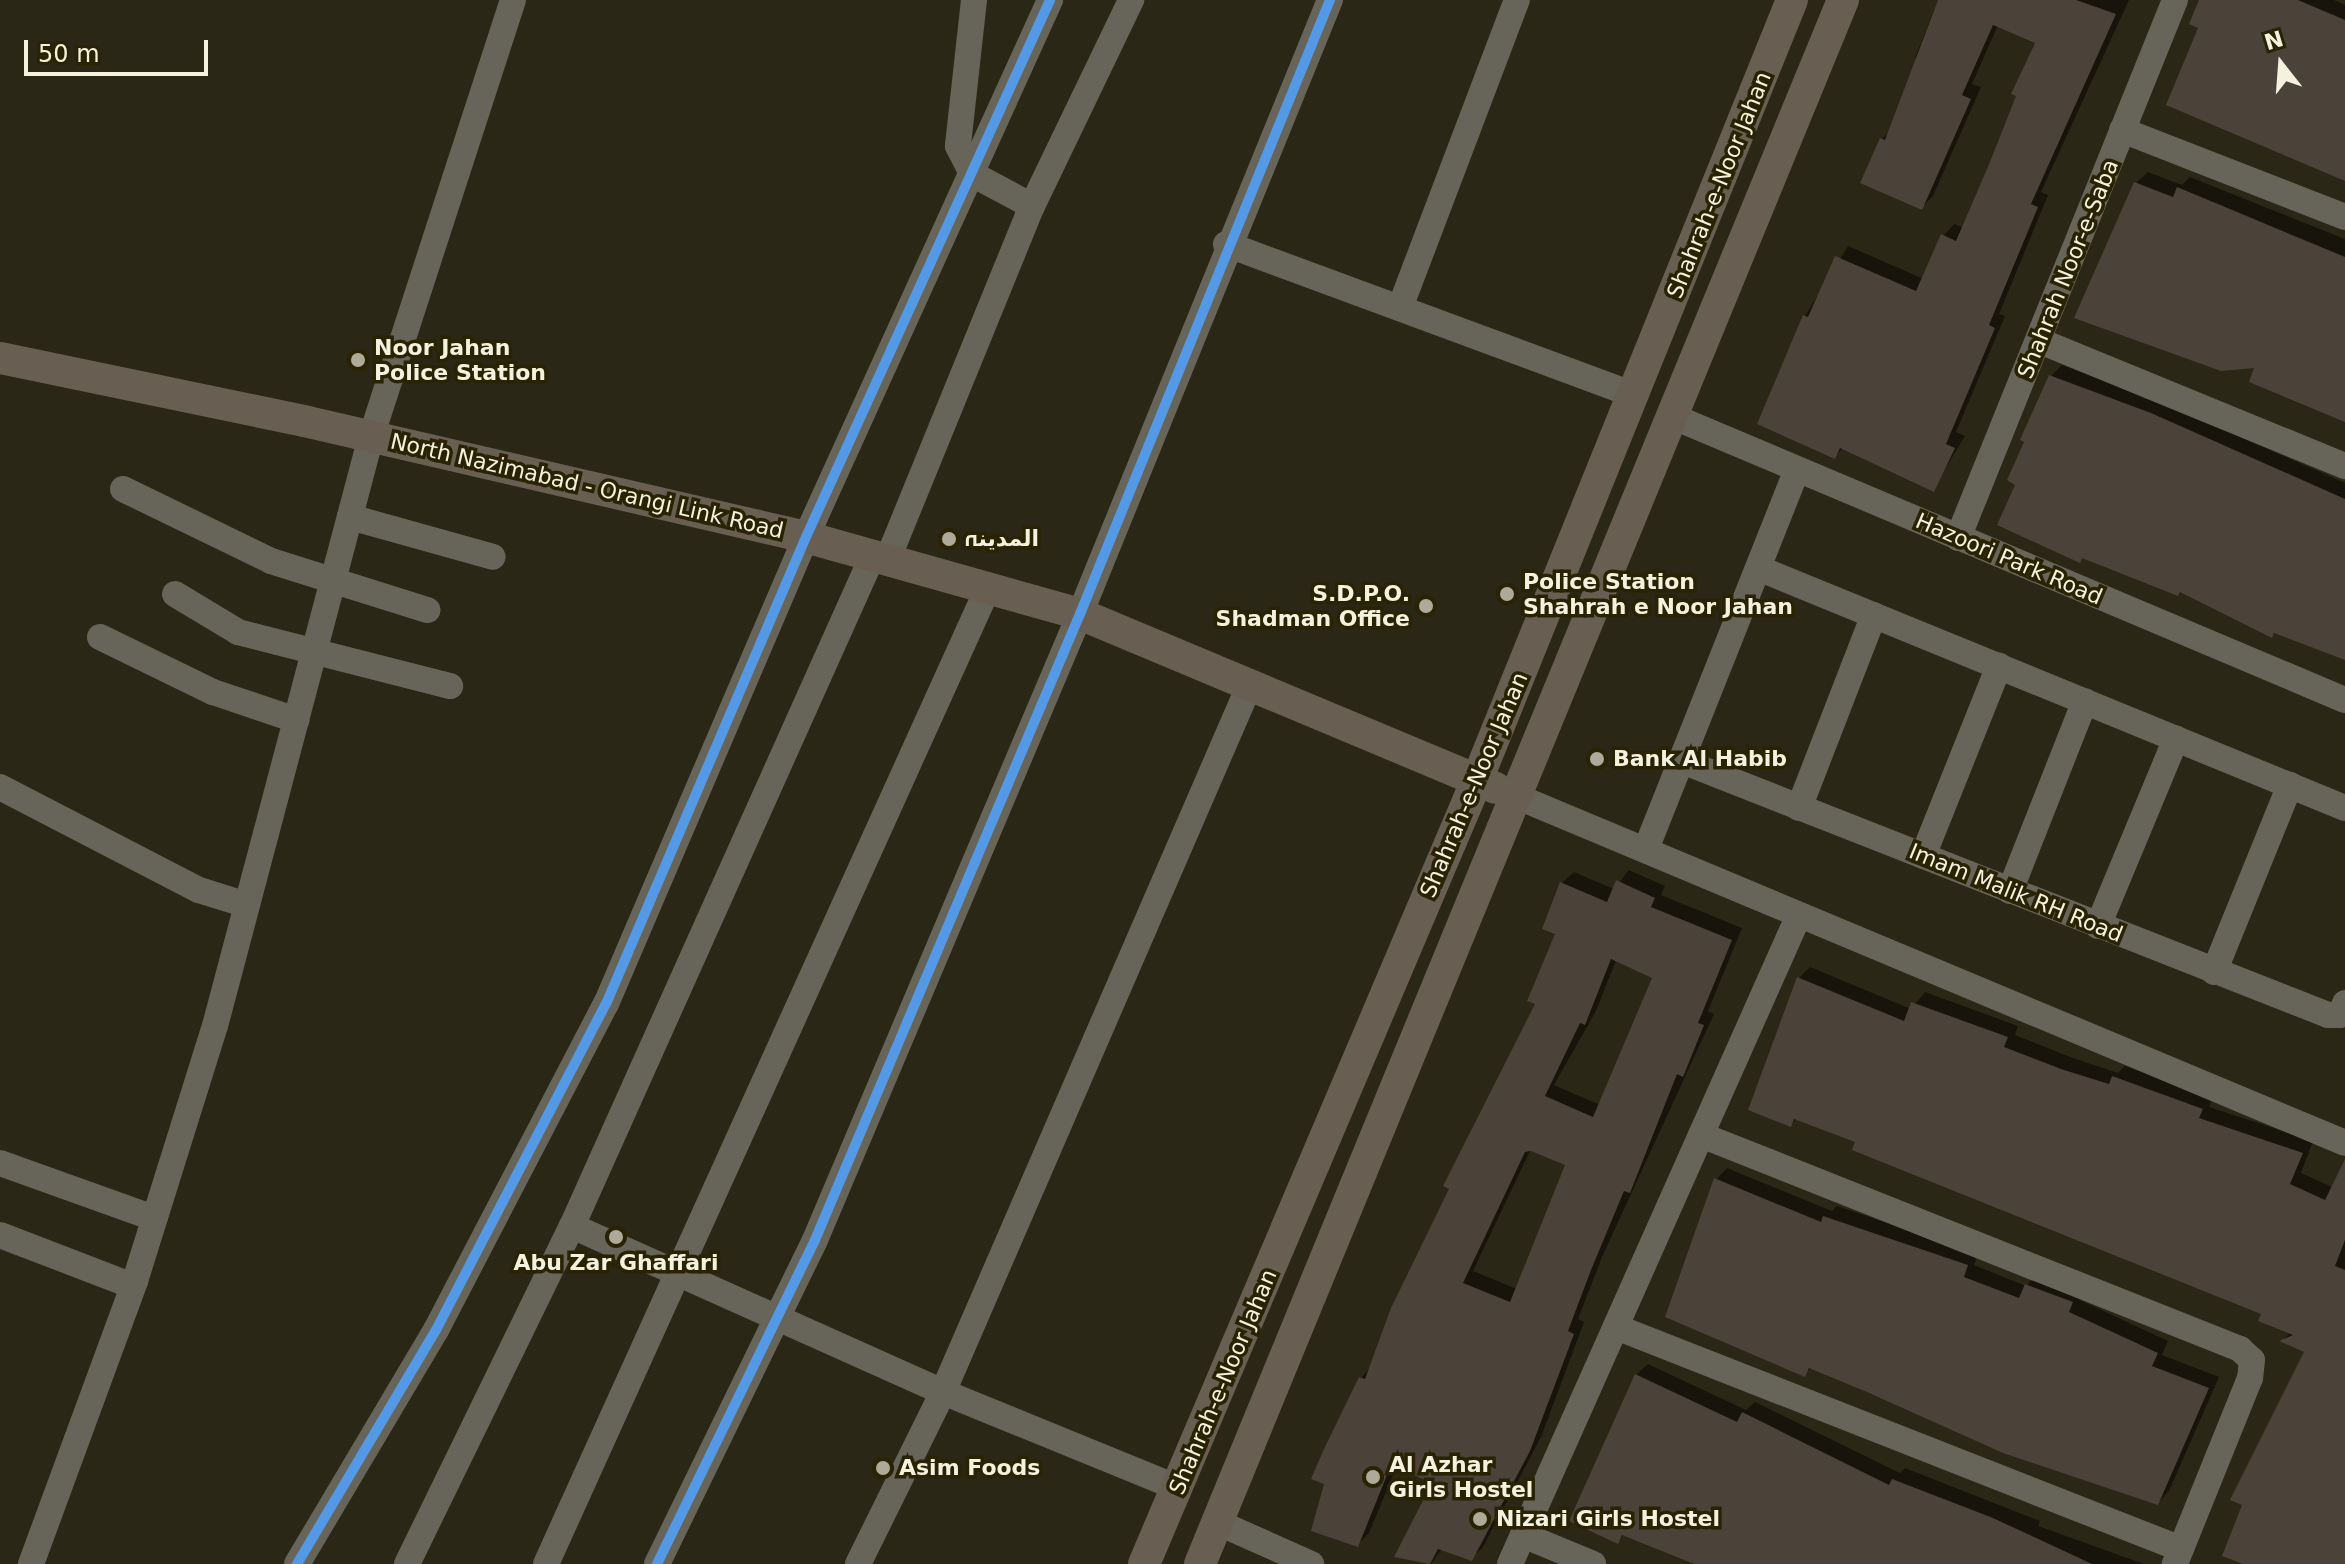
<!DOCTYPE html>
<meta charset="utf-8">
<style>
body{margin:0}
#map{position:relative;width:2345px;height:1564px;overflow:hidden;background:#2b2716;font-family:"DejaVu Sans",Cairo,sans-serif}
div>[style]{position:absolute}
.shadow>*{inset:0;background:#0007}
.building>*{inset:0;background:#4b4239}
.minor>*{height:26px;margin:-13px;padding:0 13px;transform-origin:13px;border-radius:13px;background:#676559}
.major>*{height:32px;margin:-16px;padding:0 16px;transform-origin:16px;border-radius:16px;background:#685f52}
.cycleway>*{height:10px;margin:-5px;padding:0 5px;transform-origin:5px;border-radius:5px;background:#5399e6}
.dots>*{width:22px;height:22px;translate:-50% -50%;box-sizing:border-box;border:4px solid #292304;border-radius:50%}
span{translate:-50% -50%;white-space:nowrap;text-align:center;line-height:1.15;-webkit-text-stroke:7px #292304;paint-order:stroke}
.street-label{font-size:22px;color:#f5f1df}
.poi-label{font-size:22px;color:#f5f1df;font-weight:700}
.left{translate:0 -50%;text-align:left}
.right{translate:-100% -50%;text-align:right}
.north{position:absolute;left:2241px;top:24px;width:80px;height:80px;-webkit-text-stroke:6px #292304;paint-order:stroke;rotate:343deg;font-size:22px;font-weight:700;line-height:32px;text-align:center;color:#f5f1df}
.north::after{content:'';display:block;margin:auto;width:28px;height:36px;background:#f5f1df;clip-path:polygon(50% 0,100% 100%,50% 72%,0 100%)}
.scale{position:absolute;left:24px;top:40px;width:184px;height:36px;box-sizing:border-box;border:4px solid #f5f1df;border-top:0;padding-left:10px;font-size:24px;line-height:28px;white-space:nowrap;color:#f5f1df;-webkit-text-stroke:6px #292304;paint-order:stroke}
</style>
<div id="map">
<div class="shadow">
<i style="clip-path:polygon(1938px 0,2129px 0,2041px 192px,2048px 195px,1999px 314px,2005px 316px,1956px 432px,1965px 436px,1933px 489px,1843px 448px,1835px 456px,1805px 316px,1848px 246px,1924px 279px,1943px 236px,1954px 224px,1964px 228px,1992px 162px,2037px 42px,1998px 25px,1972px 84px,1981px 87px,1933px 196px,1922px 207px,1882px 139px,1892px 129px,1920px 60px,1915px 58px)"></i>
<i style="clip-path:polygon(2201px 0,2334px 0,2345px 5px,2345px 179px,2201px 27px)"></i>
<i style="clip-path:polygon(2148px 172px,2182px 185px,2190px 177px,2345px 239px,2345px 421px,2257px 366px,2136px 183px)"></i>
<i style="clip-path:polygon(2062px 365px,2163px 403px,2345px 483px,2345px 657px,2276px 632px,2272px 636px,2018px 484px,2051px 376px)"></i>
<i style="clip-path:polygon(evenodd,1629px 870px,1665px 886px,1661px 895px,1742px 928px,1708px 1011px,1714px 1014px,1602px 1257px,1578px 1319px,1584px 1322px,1541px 1437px,1483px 1547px,1471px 1559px,1442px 1549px,1431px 1564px,1397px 1556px,1435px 1482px,1397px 1465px,1369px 1533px,1357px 1545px,1361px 1378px,1371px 1367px,1537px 1003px,1558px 933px,1562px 883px,1574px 872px,1614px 889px,1629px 870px,1616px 960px,1654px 976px,1600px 1105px,1554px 1085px,1596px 1011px,1616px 960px,1629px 870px,1531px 1149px,1567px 1164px,1517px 1289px,1473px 1271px,1531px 1149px)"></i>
<i style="clip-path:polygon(1810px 967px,1911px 1009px,1925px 992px,2018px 1026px,2015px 1035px,2073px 1058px,2118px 1073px,2125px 1066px,2213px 1097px,2209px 1107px,2313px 1141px,2301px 1173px,2332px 1187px,2345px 1168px,2345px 1564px,2248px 1564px,2244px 1504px,2307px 1351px,2283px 1340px,2291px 1332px,2264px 1313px,1858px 1141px,1797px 1118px,1791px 1125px,1799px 978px)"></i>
<i style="clip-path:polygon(1727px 1168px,1832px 1211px,1837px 1206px,1978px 1254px,1974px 1265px,2026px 1286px,2038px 1273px,2083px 1291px,2080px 1300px,2168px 1341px,2162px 1355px,2219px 1377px,2169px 1491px,2158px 1503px,1812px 1367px,1804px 1375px,1716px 1180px)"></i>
<i style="clip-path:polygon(1648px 1364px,1746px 1410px,1755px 1402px,1900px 1473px,1905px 1468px,2040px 1521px,2038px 1526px,2144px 1564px,1694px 1564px,1625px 1534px,1617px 1541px,1636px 1375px)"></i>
</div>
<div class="building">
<i style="clip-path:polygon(1938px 0,2076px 0,2116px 14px,2031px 204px,2038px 207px,1989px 325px,1995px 328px,1946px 444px,1955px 448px,1934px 492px,1840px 448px,1835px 459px,1757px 424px,1803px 315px,1808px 317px,1835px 256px,1916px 291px,1941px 234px,1956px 241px,1990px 162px,2016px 96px,2011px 94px,2035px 43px,1993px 25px,1962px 95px,1971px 99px,1922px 210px,1860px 183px,1880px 138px,1885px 140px)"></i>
<i style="clip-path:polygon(2199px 0,2298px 0,2345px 20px,2345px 181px,2166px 105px,2198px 28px,2189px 24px)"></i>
<i style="clip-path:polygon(2134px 182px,2173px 197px,2177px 187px,2345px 257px,2345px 422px,2249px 382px,2254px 368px,2221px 371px,2074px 318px)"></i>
<i style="clip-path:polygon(2049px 375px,2151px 413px,2345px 499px,2345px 660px,2274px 633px,2272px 638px,2180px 592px,2178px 596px,2082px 558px,2080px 563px,1997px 525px,2015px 485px,2007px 480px,2024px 442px,2020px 440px)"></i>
<i style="clip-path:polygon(evenodd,1616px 880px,1655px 898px,1651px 907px,1732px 940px,1698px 1023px,1704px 1025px,1683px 1077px,1677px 1074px,1630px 1193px,1624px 1191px,1591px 1270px,1568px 1331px,1574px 1334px,1530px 1451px,1472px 1561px,1438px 1549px,1430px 1564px,1394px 1557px,1432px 1483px,1391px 1465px,1358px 1547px,1311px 1531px,1324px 1484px,1311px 1479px,1324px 1449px,1359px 1377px,1365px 1379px,1391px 1308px,1449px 1189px,1443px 1186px,1535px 1004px,1527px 1001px,1555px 934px,1542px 929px,1560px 882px,1607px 902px,1616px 880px,1611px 959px,1652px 978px,1593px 1117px,1545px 1096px,1580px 1023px,1585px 1025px,1611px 959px,1616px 880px,1531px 1151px,1565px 1165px,1510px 1302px,1463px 1283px,1525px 1152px,1531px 1151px)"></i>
<i style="clip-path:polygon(1797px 977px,1904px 1021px,1911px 1002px,2008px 1037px,2004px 1047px,2061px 1069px,2109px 1084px,2112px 1076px,2203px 1109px,2199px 1118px,2303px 1153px,2290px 1184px,2325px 1200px,2345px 1159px,2345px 1240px,2335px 1266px,2345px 1270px,2345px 1564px,2243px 1564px,2222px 1556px,2242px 1505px,2230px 1500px,2304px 1352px,2279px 1341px,2293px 1335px,2258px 1321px,2261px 1314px,1852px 1150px,1855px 1142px,1794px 1119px,1791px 1127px,1748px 1110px)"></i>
<i style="clip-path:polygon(1714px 1178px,1821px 1222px,1823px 1216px,1968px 1265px,1964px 1277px,2019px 1298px,2025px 1284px,2073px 1302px,2069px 1312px,2158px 1353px,2152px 1366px,2209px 1388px,2158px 1505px,2003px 1453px,1867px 1392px,1809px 1368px,1805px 1377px,1665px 1317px)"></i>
<i style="clip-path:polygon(1635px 1374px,1737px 1422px,1742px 1412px,1889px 1485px,1892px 1479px,1993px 1518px,2092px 1564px,1694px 1564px,1622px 1535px,1618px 1544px,1569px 1521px)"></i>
</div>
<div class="minor">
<i style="left:974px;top:0;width:147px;rotate:96.3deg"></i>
<i style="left:958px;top:146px;width:31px;rotate:63deg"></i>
<i style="left:972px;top:174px;width:68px;rotate:28.1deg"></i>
<i style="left:2122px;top:130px;width:239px;rotate:21.3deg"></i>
<i style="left:1226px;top:244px;width:436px;rotate:20.3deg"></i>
<i style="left:1401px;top:305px;width:326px;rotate:-69.2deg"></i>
<i style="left:2040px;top:341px;width:330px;rotate:22.3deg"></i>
<i style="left:1674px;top:417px;width:728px;rotate:22.87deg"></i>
<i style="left:123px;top:489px;width:165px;rotate:25.9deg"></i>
<i style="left:271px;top:561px;width:164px;rotate:17.4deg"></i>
<i style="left:350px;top:517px;width:148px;rotate:15.6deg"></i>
<i style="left:1958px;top:538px;width:580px;rotate:-68.03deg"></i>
<i style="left:887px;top:561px;width:383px;rotate:-67.8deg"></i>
<i style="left:1032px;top:206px;width:229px;rotate:-64.3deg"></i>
<i style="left:1758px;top:568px;width:634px;rotate:22.24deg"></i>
<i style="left:175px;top:594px;width:74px;rotate:31.1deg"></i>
<i style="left:238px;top:632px;width:219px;rotate:14.3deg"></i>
<i style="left:100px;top:637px;width:126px;rotate:26deg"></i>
<i style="left:213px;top:692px;width:88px;rotate:18.6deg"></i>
<i style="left:1682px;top:761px;width:694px;rotate:21.46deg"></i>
<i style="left:2328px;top:1015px;width:12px"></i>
<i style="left:2340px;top:1015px;width:13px;rotate:-67deg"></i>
<i style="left:0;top:787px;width:224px;rotate:27.4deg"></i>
<i style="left:199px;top:890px;width:50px;rotate:17.4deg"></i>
<i style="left:1518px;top:797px;width:896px;rotate:22.7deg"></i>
<i style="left:1799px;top:808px;width:207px;rotate:-68.8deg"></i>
<i style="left:1646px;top:849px;width:405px;rotate:-68.3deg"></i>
<i style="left:1923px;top:856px;width:205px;rotate:-68.2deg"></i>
<i style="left:2010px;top:891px;width:204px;rotate:-68.5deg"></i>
<i style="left:2098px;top:926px;width:203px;rotate:-67.4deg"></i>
<i style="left:2214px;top:972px;width:202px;rotate:-67.9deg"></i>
<i style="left:1701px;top:1135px;width:580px;rotate:21.65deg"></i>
<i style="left:2240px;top:1349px;width:16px;rotate:43deg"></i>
<i style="left:2252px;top:1360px;width:18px;rotate:96deg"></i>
<i style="left:2250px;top:1378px;width:201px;rotate:112deg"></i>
<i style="left:0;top:1163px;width:164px;rotate:19.7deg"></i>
<i style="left:572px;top:1226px;width:406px;rotate:24.1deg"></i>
<i style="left:943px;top:1392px;width:254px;rotate:22.2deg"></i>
<i style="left:0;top:1235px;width:142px;rotate:21deg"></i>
<i style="left:1616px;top:1327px;width:607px;rotate:21.45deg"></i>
<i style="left:1219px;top:1523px;width:101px;rotate:24deg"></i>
<i style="left:1523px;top:1535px;width:76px;rotate:22.5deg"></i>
<i style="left:31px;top:1564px;width:302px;rotate:-69.8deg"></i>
<i style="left:135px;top:1281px;width:267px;rotate:-72.6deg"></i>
<i style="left:215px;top:1026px;width:609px;rotate:-75.17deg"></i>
<i style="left:371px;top:437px;width:459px;rotate:-72deg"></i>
<i style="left:297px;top:1564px;width:272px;rotate:-59.3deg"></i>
<i style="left:436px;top:1330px;width:368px;rotate:-62.5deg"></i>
<i style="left:606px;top:1004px;width:508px;rotate:-66.82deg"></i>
<i style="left:806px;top:537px;width:590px;rotate:-65.56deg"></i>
<i style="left:407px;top:1564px;width:376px;rotate:-64deg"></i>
<i style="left:572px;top:1226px;width:735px;rotate:-65.84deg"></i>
<i style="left:546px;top:1564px;width:1071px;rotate:-65.64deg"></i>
<i style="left:657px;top:1564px;width:360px;rotate:-64deg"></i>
<i style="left:815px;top:1240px;width:680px;rotate:-67.06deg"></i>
<i style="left:1080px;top:614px;width:663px;rotate:-67.85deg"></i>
<i style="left:858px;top:1564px;width:192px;rotate:-63.7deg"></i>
<i style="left:943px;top:1392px;width:772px;rotate:-66.56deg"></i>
<i style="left:1510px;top:1564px;width:708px;rotate:-66deg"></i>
</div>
<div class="major">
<i style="left:0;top:358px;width:310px;rotate:11.7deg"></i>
<i style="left:304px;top:421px;width:515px;rotate:13.01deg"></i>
<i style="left:806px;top:537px;width:285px;rotate:15.7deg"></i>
<i style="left:1080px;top:614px;width:450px;rotate:22.7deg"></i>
<i style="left:1144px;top:1564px;width:852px;rotate:-66.99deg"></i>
<i style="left:1477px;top:780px;width:841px;rotate:-68.01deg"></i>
<i style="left:1200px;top:1564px;width:1691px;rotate:-67.65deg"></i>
</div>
<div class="cycleway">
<i style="left:297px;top:1564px;width:272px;rotate:-59.3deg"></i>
<i style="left:436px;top:1330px;width:368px;rotate:-62.5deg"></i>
<i style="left:606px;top:1004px;width:508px;rotate:-66.82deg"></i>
<i style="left:806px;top:537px;width:590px;rotate:-65.56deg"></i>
<i style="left:657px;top:1564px;width:360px;rotate:-64deg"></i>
<i style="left:815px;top:1240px;width:680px;rotate:-67.06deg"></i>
<i style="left:1080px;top:614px;width:663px;rotate:-67.85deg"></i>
</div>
<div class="dots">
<i style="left:358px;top:360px;background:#aeaa99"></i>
<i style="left:949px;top:539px;background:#aeaa99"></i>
<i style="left:1507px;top:594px;background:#aeaa99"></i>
<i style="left:1426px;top:606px;background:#aeaa99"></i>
<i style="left:1597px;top:759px;background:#aeaa99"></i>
<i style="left:616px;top:1237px;background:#aeaa99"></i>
<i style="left:883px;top:1468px;background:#aeaa99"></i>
<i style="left:1373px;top:1477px;background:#aeaa99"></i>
<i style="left:1480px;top:1519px;background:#aeaa99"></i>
</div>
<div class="street-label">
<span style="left:1719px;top:185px;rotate:-68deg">Shahrah-e-Noor Jahan</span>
<span style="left:2068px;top:269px;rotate:-68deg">Shahrah Noor-e-Saba</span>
<span style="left:587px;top:486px;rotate:13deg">North Nazimabad - Orangi Link Road</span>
<span style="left:2009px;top:559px;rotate:23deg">Hazoori Park Road</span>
<span style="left:1474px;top:785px;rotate:-67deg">Shahrah-e-Noor Jahan</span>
<span style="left:2016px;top:893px;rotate:22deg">Imam Malik RH Road</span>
<span style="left:1223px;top:1382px;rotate:-67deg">Shahrah-e-Noor Jahan</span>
</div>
<div class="poi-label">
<span class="left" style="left:374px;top:360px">Noor Jahan<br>Police Station</span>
<span class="left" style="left:965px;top:539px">المدینہ</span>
<span class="left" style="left:1523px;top:594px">Police Station<br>Shahrah e Noor Jahan</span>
<span class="right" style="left:1410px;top:606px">S.D.P.O.<br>Shadman Office</span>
<span class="left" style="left:1613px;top:759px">Bank Al Habib</span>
<span style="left:616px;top:1263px">Abu Zar Ghaffari</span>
<span class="left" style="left:1389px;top:1477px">Al Azhar<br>Girls Hostel</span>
<span class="left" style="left:899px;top:1468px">Asim Foods</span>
<span class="left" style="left:1496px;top:1519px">Nizari Girls Hostel</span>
</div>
<div class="north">N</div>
<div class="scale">50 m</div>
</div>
